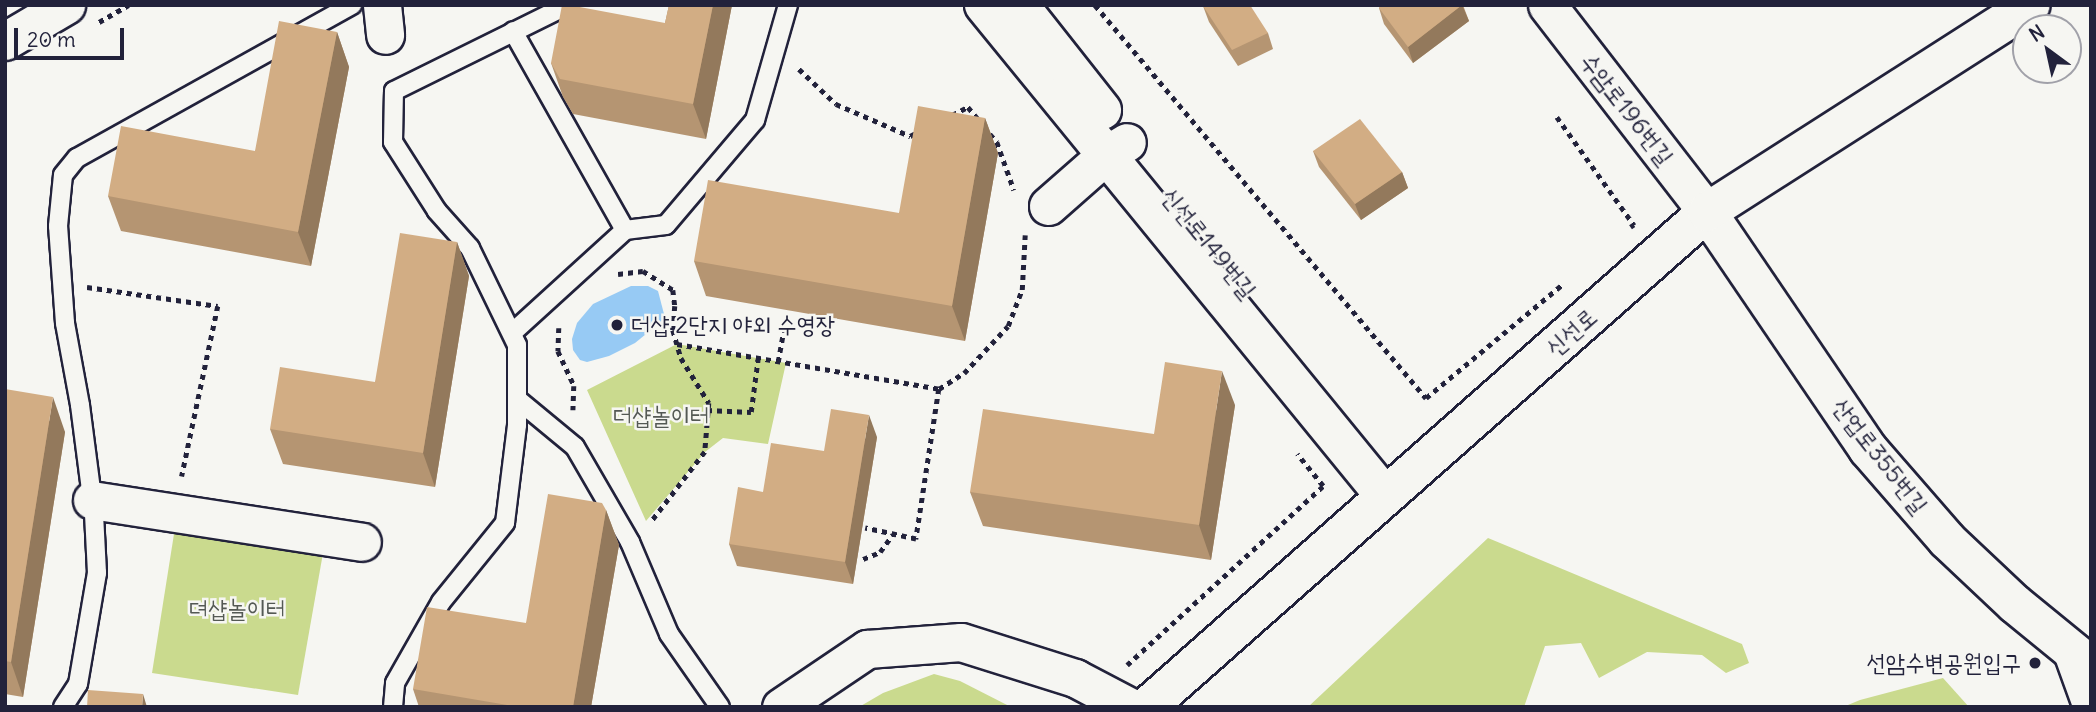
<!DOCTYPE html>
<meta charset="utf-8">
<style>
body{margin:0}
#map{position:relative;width:2096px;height:712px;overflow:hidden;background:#f6f6f2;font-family:Delius,"Poor Story",sans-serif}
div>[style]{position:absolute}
.green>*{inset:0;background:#cada8e}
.water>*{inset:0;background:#97caf4}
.path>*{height:4.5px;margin-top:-2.25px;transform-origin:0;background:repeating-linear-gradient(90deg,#22223b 0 5px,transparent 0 10px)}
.roads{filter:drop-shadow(2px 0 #22223b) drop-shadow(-2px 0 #22223b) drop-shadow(0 2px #22223b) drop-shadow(0 -2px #22223b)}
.service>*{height:18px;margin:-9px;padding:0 9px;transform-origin:9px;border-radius:9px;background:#f6f6f2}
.minor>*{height:37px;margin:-18.5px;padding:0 18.5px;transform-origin:18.5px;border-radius:18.5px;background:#f6f6f2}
.tertiary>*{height:38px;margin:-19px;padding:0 19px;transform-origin:19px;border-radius:19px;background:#f6f6f2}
.wall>*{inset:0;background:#b59572}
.shaded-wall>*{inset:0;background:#93795c}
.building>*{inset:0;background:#d2ad84}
.dots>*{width:19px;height:19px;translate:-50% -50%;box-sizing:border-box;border:4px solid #f6f6f2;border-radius:50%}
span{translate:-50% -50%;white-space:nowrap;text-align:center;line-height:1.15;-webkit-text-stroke:5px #f6f6f2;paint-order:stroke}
.street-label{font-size:24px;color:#22223b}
.poi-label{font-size:24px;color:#22223b}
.left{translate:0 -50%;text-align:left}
.right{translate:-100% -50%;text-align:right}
.park-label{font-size:24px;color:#545954}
.frame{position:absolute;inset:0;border:7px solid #22223b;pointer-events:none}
.north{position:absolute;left:2012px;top:14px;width:70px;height:70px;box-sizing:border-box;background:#f6f6f2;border:2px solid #a1a1a9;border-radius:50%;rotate:327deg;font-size:19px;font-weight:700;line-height:28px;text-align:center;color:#22223b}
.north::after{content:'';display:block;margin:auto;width:24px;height:32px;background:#22223b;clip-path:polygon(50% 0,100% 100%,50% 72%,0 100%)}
.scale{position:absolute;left:14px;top:28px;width:110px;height:32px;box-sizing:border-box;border:4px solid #22223b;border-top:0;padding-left:9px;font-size:21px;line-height:24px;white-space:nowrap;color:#22223b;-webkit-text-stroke:5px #f6f6f2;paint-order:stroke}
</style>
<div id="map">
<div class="green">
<i style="clip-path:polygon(677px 344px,786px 363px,768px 444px,723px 438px,705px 452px,646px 521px,587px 390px)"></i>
<i style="clip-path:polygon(177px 515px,326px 536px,298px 695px,152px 673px)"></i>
<i style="clip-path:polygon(1488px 538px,1742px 644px,1749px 663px,1726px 673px,1702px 655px,1647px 652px,1599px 678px,1581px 643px,1545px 646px,1524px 707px,1308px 707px)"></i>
<i style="clip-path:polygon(934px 674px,960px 681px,1011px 707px,859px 707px,883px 693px)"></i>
<i style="clip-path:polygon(1943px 678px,1969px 707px,1843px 707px,1860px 700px)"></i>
</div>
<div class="water">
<i style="clip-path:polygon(631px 286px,648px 286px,658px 291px,664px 314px,662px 321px,635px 343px,609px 356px,587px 362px,580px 360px,573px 350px,572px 339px,577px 323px,593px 304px)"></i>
</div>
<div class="path">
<i style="left:1095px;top:5px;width:514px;rotate:49.89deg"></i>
<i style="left:1426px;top:398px;width:178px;rotate:-39.8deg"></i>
<i style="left:99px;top:22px;width:34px;rotate:-30deg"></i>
<i style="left:799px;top:69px;width:51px;rotate:43.4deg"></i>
<i style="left:836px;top:104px;width:81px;rotate:23.4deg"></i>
<i style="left:910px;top:136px;width:7px;rotate:-27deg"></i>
<i style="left:952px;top:115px;width:18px;rotate:-27deg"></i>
<i style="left:968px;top:107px;width:16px;rotate:50deg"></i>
<i style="left:1557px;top:117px;width:133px;rotate:54.5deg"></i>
<i style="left:1634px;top:225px;width:4px;rotate:146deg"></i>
<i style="left:990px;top:134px;width:11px;rotate:49deg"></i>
<i style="left:997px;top:142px;width:51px;rotate:70.5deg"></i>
<i style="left:618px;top:274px;width:25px;rotate:-7deg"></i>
<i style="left:643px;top:271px;width:36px;rotate:32deg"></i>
<i style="left:673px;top:290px;width:16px;rotate:83deg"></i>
<i style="left:675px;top:306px;width:24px;rotate:95deg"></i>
<i style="left:673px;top:330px;width:29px;rotate:74deg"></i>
<i style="left:681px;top:358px;width:53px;rotate:58.1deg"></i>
<i style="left:709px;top:403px;width:49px;rotate:94.7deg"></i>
<i style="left:705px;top:452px;width:88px;rotate:127.6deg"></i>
<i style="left:87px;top:287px;width:132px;rotate:8.3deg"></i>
<i style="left:218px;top:306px;width:174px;rotate:102deg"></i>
<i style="left:559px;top:328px;width:23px;rotate:92deg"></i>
<i style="left:558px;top:351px;width:38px;rotate:65deg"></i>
<i style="left:574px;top:386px;width:24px;rotate:92deg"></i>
<i style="left:677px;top:344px;width:266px;rotate:9.7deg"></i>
<i style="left:939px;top:389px;width:152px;rotate:98.7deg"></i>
<i style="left:916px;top:539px;width:52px;rotate:-167.8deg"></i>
<i style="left:778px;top:362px;width:40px;rotate:-80deg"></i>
<i style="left:939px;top:389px;width:30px;rotate:-33deg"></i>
<i style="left:964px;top:373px;width:64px;rotate:-46.9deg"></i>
<i style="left:1008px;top:326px;width:39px;rotate:-69deg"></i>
<i style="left:1022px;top:290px;width:55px;rotate:-86.9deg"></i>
<i style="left:707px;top:410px;width:44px;rotate:2.6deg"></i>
<i style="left:751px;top:412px;width:54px;rotate:-82.6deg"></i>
<i style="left:863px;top:559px;width:18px;rotate:-22deg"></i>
<i style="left:880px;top:552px;width:22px;rotate:-54deg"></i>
<i style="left:1127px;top:665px;width:265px;rotate:-42.4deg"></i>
<i style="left:1323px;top:486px;width:41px;rotate:-129.1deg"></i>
</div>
<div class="roads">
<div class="service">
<i style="left:625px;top:230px;width:41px;rotate:-7deg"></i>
<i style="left:666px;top:225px;width:138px;rotate:-49.7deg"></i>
<i style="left:755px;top:120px;width:120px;rotate:-74deg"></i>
<i style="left:512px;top:333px;width:153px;rotate:-42.3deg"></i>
<i style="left:625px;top:230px;width:228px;rotate:-119.4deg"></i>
<i style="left:517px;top:399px;width:75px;rotate:39.6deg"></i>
<i style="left:575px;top:447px;width:110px;rotate:59.9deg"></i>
<i style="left:630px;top:542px;width:100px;rotate:67deg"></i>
<i style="left:669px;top:634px;width:89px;rotate:55.1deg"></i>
<i style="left:63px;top:707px;width:27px;rotate:-57deg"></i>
<i style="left:78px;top:684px;width:113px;rotate:-80.3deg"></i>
<i style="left:97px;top:573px;width:60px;rotate:-92.9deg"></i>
<i style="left:94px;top:513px;width:109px;rotate:-97.4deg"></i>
<i style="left:80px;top:405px;width:83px;rotate:-100.4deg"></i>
<i style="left:65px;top:323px;width:97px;rotate:-94.1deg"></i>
<i style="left:58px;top:226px;width:51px;rotate:-84.4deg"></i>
<i style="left:63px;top:175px;width:22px;rotate:-51deg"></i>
<i style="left:77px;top:158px;width:315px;rotate:-29.1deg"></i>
<i style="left:393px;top:707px;width:24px;rotate:-85deg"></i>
<i style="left:395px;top:683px;width:93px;rotate:-60.4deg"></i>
<i style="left:441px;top:602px;width:102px;rotate:-51deg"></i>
<i style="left:505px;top:523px;width:99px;rotate:-83deg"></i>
<i style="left:517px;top:425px;width:80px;rotate:-90deg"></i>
<i style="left:517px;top:345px;width:108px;rotate:-115.9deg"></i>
<i style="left:470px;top:248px;width:50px;rotate:-131.7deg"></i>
<i style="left:437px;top:211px;width:82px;rotate:-122.5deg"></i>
<i style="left:393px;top:142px;width:51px;rotate:-88.9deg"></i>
<i style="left:394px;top:91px;width:194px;rotate:-26.3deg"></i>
</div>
<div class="minor">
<i style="left:382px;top:5px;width:30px;rotate:84deg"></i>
<i style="left:1547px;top:5px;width:262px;rotate:52.3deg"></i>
<i style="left:5px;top:41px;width:71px;rotate:-30.5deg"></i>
<i style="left:1048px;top:206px;width:79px;rotate:-41.4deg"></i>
<i style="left:1107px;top:154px;width:23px;rotate:-31deg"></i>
<i style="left:92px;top:500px;width:273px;rotate:8.8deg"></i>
<i style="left:781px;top:707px;width:104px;rotate:-34deg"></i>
<i style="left:867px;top:649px;width:94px;rotate:-4.3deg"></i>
<i style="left:961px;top:642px;width:120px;rotate:17.5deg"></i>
<i style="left:1075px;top:678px;width:62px;rotate:27.8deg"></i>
</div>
<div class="tertiary">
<i style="left:984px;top:5px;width:633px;rotate:50.77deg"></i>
<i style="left:1019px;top:5px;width:134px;rotate:51.7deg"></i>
<i style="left:1707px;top:212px;width:287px;rotate:55.8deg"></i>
<i style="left:1868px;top:449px;width:121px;rotate:49deg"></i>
<i style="left:1947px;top:540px;width:93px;rotate:43.3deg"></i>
<i style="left:2015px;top:604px;width:98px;rotate:39.2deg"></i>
<i style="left:2073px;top:652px;width:53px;rotate:70.2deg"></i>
<i style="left:1147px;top:707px;width:747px;rotate:-41.47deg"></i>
<i style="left:1707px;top:212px;width:384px;rotate:-32.6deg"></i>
</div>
</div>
<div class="wall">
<i style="clip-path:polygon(669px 5px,732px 5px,706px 139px,573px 114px,563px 97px,551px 63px,665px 23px)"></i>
<i style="clip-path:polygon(1381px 5px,1463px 5px,1469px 21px,1413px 63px,1384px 24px,1379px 8px)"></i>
<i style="clip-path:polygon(1203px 6px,1268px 33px,1273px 49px,1238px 66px,1209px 22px)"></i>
<i style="clip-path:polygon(337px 32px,349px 67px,311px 266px,121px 231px,108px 196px,255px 151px)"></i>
<i style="clip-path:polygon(985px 118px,998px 153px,965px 341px,706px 296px,694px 261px,899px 213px)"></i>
<i style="clip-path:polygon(1313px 151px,1402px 172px,1408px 188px,1361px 220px,1319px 167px)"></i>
<i style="clip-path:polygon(457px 242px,469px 276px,435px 487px,283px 464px,270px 429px,375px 382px)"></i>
<i style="clip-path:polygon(5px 389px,65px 432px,23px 697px,5px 694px)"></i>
<i style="clip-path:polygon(1235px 405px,1211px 560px,983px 526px,970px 492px,1154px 434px)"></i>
<i style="clip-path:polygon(877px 437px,853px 584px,737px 566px,729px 544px,763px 492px,824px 451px)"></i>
<i style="clip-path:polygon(606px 510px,619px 545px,591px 707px,419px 707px,413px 689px,526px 623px)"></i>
</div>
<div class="shaded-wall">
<i style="clip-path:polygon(713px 5px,732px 5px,706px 139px,693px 104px)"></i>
<i style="clip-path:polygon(1462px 5px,1469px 21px,1413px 63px,1408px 47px)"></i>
<i style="clip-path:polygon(337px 32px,349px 67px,311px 266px,298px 232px)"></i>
<i style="clip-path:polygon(985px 118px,998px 153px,965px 341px,952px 306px)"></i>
<i style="clip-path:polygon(1402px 172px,1408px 188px,1361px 220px,1355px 204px)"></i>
<i style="clip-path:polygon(457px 242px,469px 276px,435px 487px,423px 453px)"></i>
<i style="clip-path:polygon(1222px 371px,1235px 405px,1211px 560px,1199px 525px)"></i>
<i style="clip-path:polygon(53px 397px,65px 432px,23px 697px,11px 662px)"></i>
<i style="clip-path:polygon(869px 415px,877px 437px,853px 584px,845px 562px)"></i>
<i style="clip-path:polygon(606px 510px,619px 545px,591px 707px,573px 707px)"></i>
<i style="clip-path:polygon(143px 694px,147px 707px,142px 707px)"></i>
</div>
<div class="building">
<i style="clip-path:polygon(562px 5px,569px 5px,665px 23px,669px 5px,713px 5px,693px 104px,560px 79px,551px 63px)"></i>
<i style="clip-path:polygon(1205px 5px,1250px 5px,1268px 33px,1232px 50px,1203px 6px)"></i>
<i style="clip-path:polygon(1381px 5px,1462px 5px,1408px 47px,1379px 8px)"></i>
<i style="clip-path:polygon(279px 21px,337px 32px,298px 232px,108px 196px,121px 126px,255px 151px)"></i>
<i style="clip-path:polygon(918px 106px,985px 118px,952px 306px,694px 261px,708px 180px,899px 213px)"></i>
<i style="clip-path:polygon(1360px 119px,1402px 172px,1355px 204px,1313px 151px)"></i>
<i style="clip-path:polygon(400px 233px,457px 242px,423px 453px,270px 429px,280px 367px,375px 382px)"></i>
<i style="clip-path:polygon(1165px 362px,1222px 371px,1199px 525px,970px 492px,983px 409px,1154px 434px)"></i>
<i style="clip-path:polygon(5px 389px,53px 397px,11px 662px,5px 661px)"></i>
<i style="clip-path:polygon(831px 409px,869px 415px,845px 562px,729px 544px,738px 487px,763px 492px,771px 443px,824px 451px)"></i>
<i style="clip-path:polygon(548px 494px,602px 503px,606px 510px,573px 707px,519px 707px,413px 689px,427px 607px,526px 623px)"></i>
<i style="clip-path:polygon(88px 690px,143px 694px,142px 707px,87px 707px)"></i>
</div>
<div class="dots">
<i style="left:617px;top:325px;background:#22223b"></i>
<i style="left:2035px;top:663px;background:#22223b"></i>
</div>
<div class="street-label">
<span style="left:1627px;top:109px;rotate:52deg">수암로196번길</span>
<span style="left:1209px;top:243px;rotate:51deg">신선로149번길</span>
<span style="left:1571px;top:332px;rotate:-41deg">신선로</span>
<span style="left:1880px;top:456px;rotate:52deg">산업로355번길</span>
</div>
<div class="poi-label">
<span class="left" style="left:631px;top:325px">더샵 2단지 야외 수영장</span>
<span class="right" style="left:2021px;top:663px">선암수변공원입구</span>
</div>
<div class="park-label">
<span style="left:661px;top:416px">더샵놀이터</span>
<span style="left:237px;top:609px">뎌샵놀이터</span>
</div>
<div class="frame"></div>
<div class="north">N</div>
<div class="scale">20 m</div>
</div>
